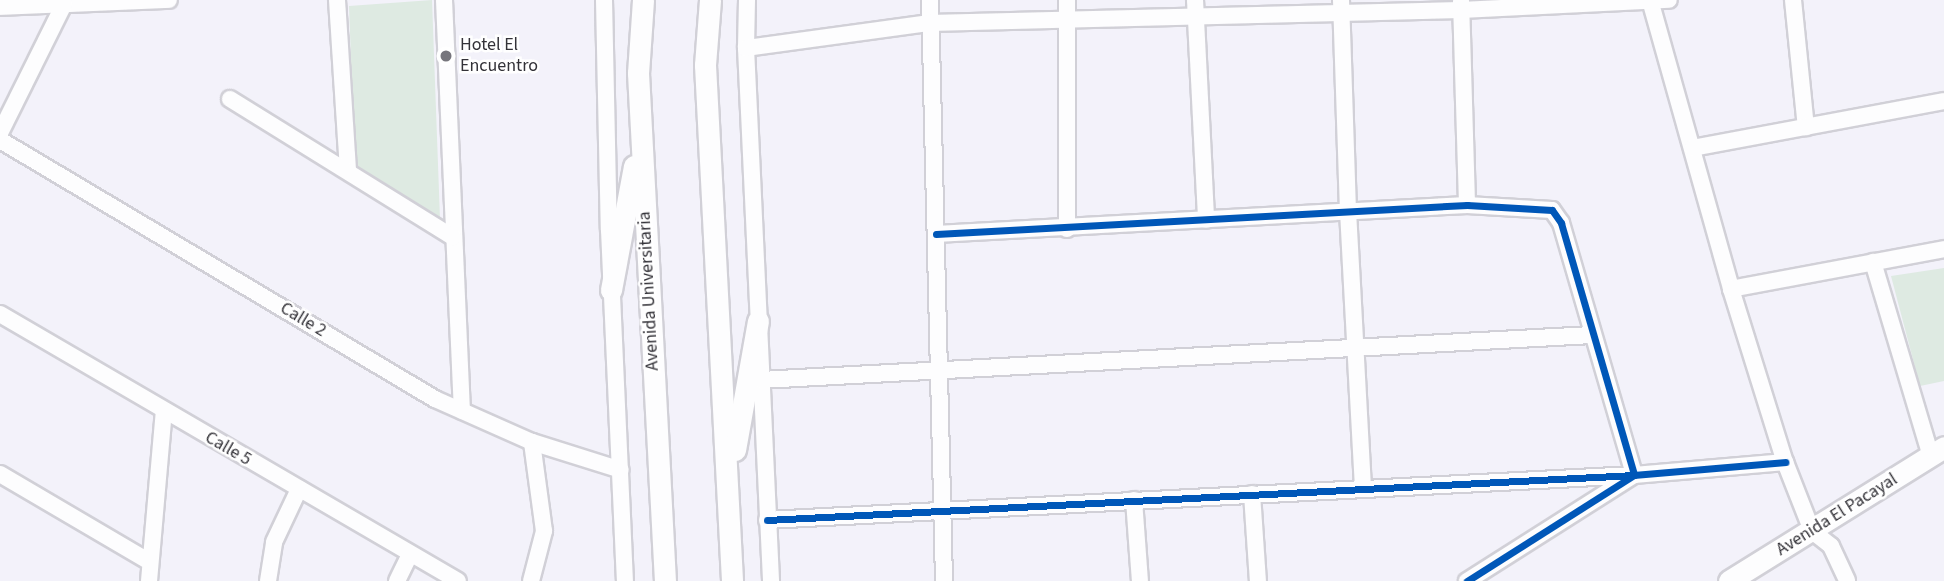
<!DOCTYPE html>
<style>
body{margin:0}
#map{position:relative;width:1944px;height:581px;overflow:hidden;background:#f3f2fa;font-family:"Source Sans 3",sans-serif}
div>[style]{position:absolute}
.green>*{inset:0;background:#deeae2}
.roads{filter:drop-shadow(2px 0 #d1d0d7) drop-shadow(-2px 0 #d1d0d7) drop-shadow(0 2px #d1d0d7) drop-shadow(0 -2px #d1d0d7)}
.minor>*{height:16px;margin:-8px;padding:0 8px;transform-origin:8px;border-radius:8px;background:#fdfdfe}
.tertiary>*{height:21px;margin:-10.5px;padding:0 10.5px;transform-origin:10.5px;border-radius:10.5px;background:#fdfdfe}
.cycleway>*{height:7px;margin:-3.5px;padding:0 3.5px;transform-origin:3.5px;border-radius:3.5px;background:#0057b8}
.dots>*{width:19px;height:19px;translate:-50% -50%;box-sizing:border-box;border:4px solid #fff;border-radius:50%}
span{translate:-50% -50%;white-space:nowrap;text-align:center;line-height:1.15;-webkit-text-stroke:5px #fff;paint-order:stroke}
.poi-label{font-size:18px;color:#333238}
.left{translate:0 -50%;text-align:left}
.street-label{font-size:18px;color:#333238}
</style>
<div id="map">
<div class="green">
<i style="clip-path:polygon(432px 0,440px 219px,355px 168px,349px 6px)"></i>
<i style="clip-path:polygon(1944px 268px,1944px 381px,1920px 386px,1891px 276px)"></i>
</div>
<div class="roads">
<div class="minor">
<i style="left:337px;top:0;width:171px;rotate:86.3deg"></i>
<i style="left:444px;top:0;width:411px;rotate:87.5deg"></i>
<i style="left:604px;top:0;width:230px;rotate:88.8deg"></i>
<i style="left:609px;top:230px;width:351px;rotate:87.4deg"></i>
<i style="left:747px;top:0;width:48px;rotate:91.2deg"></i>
<i style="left:746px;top:48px;width:534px;rotate:87.31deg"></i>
<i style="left:930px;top:0;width:581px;rotate:88.62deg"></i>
<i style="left:1195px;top:0;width:220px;rotate:87.1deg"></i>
<i style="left:1341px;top:0;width:211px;rotate:88.1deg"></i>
<i style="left:1348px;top:211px;width:278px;rotate:86.9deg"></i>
<i style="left:1650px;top:0;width:300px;rotate:74.3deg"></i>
<i style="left:1731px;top:289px;width:181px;rotate:72.7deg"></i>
<i style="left:1785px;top:462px;width:74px;rotate:68.6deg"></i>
<i style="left:1812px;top:531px;width:24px;rotate:38deg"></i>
<i style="left:1831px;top:546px;width:38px;rotate:65deg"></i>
<i style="left:1793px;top:0;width:128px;rotate:84.2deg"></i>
<i style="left:1461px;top:1px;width:204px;rotate:88.3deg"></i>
<i style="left:0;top:7px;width:169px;rotate:-2.4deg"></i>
<i style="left:746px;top:48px;width:185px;rotate:-7.8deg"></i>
<i style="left:929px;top:23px;width:532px;rotate:-1.4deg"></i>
<i style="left:1461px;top:10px;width:208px;rotate:-2.8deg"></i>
<i style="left:230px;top:99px;width:262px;rotate:31.8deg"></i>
<i style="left:0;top:133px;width:144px;rotate:-63.6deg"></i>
<i style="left:0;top:140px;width:506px;rotate:30.77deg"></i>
<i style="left:435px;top:399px;width:106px;rotate:23.9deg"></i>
<i style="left:532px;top:442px;width:93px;rotate:17.5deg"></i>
<i style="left:1693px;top:148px;width:255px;rotate:-10.6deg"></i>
<i style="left:1067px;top:229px;width:229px;rotate:-90deg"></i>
<i style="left:936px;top:234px;width:532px;rotate:-3.13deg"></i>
<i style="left:1467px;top:205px;width:85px;rotate:3.4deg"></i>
<i style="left:1552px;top:210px;width:16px;rotate:55deg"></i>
<i style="left:1561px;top:223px;width:262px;rotate:73.8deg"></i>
<i style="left:1634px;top:475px;width:198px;rotate:147.6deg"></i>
<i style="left:1873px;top:262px;width:202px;rotate:73.4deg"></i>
<i style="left:1731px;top:289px;width:217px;rotate:-10.6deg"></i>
<i style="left:0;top:314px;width:530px;rotate:30.24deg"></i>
<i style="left:761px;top:380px;width:831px;rotate:-3.1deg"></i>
<i style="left:0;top:474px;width:174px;rotate:30.4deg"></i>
<i style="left:1252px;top:494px;width:87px;rotate:86.1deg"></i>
<i style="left:1134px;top:500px;width:81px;rotate:85.8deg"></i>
<i style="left:767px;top:520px;width:868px;rotate:-2.97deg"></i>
<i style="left:1634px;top:475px;width:152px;rotate:-4.9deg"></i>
<i style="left:149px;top:581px;width:171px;rotate:-85deg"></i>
<i style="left:268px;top:581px;width:39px;rotate:-81deg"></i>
<i style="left:274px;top:542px;width:59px;rotate:-64.7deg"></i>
<i style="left:397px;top:581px;width:30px;rotate:-64deg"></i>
<i style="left:531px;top:581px;width:52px;rotate:-75.4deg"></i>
<i style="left:544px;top:531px;width:90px;rotate:-97.7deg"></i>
</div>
<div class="tertiary">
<i style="left:643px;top:0;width:73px;rotate:93.9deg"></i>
<i style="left:638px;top:73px;width:509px;rotate:86.96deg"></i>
<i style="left:710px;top:0;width:65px;rotate:94.4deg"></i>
<i style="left:705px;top:65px;width:517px;rotate:87deg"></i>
<i style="left:611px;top:290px;width:126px;rotate:-79.5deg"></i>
<i style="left:735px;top:450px;width:131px;rotate:-79.9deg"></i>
<i style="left:1729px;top:581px;width:253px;rotate:-31.9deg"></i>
</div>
</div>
<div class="cycleway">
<i style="left:936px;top:234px;width:532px;rotate:-3.13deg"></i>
<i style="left:1467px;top:205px;width:85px;rotate:3.4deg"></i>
<i style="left:1552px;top:210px;width:16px;rotate:55deg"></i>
<i style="left:1561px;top:223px;width:262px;rotate:73.8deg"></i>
<i style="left:1634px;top:475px;width:198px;rotate:147.6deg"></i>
<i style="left:767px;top:520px;width:868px;rotate:-2.97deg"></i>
<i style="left:1634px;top:475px;width:152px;rotate:-4.9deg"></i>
</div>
<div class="dots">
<i style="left:446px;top:56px;background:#76757c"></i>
</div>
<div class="poi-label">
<span class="left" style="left:460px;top:56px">Hotel El<br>Encuentro</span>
</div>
<div class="street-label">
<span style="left:649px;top:291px;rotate:-93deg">Avenida Universitaria</span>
<span style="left:303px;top:320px;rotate:31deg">Calle 2</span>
<span style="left:228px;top:449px;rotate:30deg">Calle 5</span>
<span style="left:1837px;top:515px;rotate:-32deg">Avenida El Pacayal</span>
</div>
</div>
